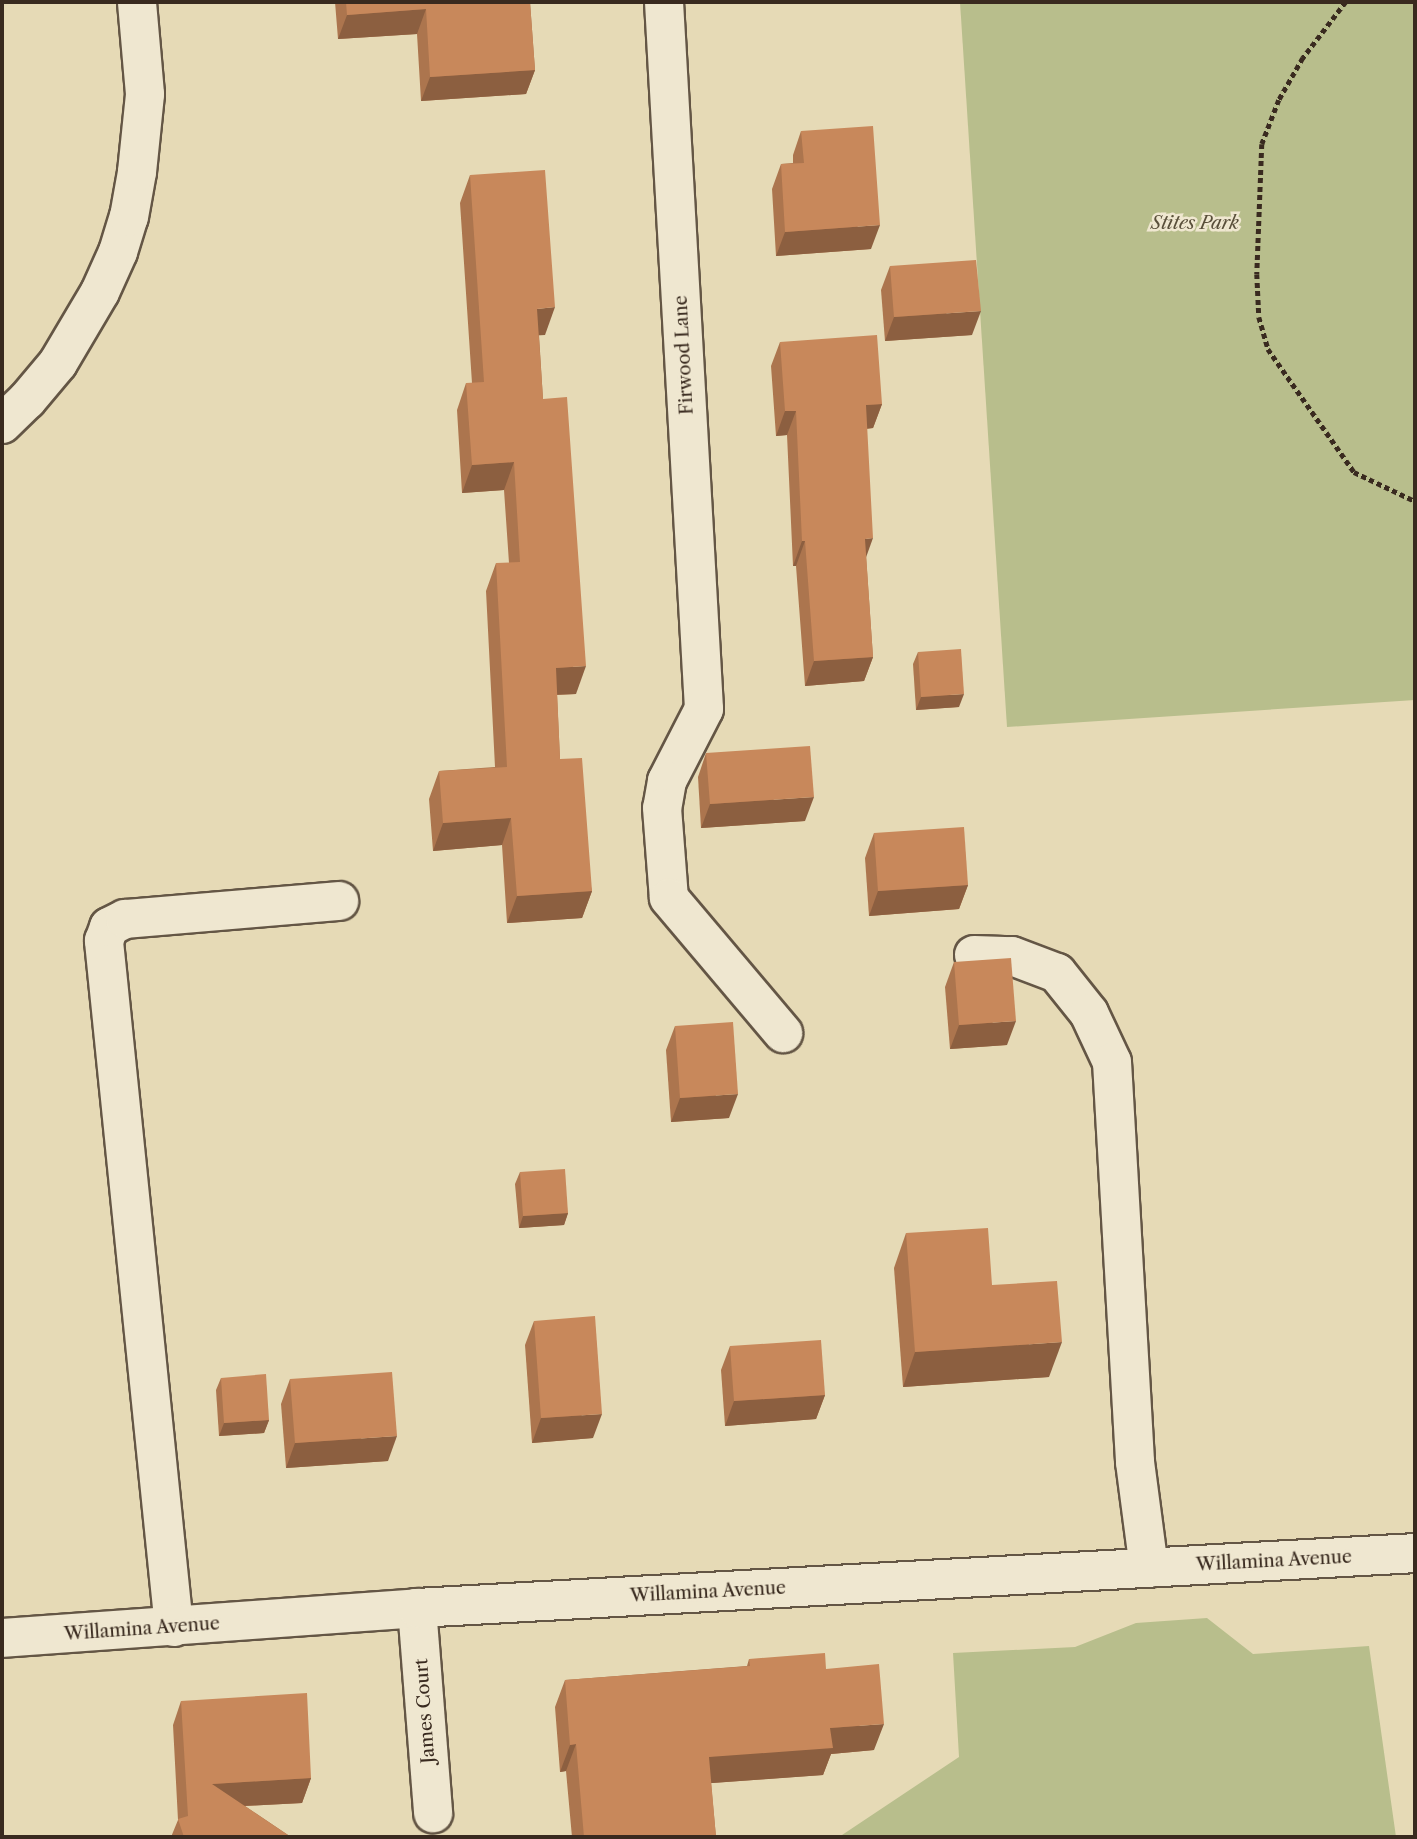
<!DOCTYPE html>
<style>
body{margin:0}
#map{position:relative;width:1417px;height:1839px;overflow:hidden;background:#e6dab6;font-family:"Libre Caslon Text",serif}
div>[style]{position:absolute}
.green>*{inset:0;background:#b8be8c}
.path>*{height:4.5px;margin-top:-2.25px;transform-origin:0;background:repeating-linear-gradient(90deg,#392a1f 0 5px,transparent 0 8.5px)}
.roads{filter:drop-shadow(2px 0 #645645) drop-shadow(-2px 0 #645645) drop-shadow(0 2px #645645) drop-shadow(0 -2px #645645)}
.minor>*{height:38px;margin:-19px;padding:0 19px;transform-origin:19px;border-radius:19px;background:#efe7d0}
.wall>*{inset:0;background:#ac754e}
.shaded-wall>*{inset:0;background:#8c5f40}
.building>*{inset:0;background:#c8885b}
span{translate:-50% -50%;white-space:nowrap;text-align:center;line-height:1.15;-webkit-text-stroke:5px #efe7d0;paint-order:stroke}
.park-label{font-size:18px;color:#594f3a;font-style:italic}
.street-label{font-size:18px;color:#392a1f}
.frame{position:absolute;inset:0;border:4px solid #392a1f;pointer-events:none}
</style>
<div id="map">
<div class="green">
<i style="clip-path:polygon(960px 2px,1415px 2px,1415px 700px,1007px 727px)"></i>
<i style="clip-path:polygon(1207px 1618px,1253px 1654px,1369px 1646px,1396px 1837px,839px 1837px,959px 1757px,953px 1653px,1075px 1647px,1136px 1623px)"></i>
</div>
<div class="path">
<i style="left:1346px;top:2px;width:71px;rotate:127.5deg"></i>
<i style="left:1303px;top:58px;width:48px;rotate:119.7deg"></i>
<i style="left:1279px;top:100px;width:47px;rotate:111.1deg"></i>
<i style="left:1262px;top:144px;width:130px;rotate:92.2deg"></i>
<i style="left:1257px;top:274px;width:43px;rotate:87.3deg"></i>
<i style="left:1259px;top:317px;width:33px;rotate:74deg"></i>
<i style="left:1268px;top:349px;width:150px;rotate:55deg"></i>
<i style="left:1354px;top:472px;width:68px;rotate:25.4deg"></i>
</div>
<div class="roads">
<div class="minor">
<i style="left:664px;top:2px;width:708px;rotate:86.76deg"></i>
<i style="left:704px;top:709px;width:81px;rotate:117.2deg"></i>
<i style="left:667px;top:781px;width:27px;rotate:100deg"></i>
<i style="left:662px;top:808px;width:90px;rotate:85.6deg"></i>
<i style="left:669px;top:898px;width:177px;rotate:49.8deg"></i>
<i style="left:2px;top:424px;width:35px;rotate:-44deg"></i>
<i style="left:27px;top:400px;width:48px;rotate:-50deg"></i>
<i style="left:58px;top:363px;width:82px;rotate:-59.4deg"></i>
<i style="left:100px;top:292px;width:44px;rotate:-65.8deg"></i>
<i style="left:118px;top:252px;width:37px;rotate:-73deg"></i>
<i style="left:129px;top:217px;width:46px;rotate:-79.9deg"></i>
<i style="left:137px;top:172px;width:78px;rotate:-84.1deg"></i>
<i style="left:145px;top:94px;width:92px;rotate:-95deg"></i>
<i style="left:974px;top:955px;width:38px;rotate:2deg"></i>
<i style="left:1012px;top:956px;width:48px;rotate:20.7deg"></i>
<i style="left:1057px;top:973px;width:51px;rotate:51.3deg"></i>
<i style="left:1089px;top:1013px;width:54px;rotate:64.9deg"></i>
<i style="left:1112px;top:1062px;width:401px;rotate:86.7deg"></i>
<i style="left:1135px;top:1462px;width:107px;rotate:82.5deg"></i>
<i style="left:417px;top:1608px;width:206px;rotate:85.5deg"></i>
<i style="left:174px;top:1627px;width:690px;rotate:-95.83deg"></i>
<i style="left:104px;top:941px;width:15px;rotate:-70deg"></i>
<i style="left:109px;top:927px;width:18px;rotate:-27deg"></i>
<i style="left:125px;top:919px;width:215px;rotate:-4.8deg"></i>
<i style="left:2px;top:1638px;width:416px;rotate:-4.1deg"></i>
<i style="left:417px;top:1608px;width:1000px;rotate:-3.15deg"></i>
</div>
</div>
<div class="wall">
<i style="clip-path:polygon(335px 2px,530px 2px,535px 70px,526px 94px,421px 101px,417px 34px,338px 39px)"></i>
<i style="clip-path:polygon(801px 131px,871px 249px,776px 256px,772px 189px,781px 164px,793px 163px,793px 155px)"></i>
<i style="clip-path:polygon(470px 175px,545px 335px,539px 335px,543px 399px,576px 694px,557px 695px,560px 759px,592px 891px,582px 918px,507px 923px,502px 845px,433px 851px,429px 799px,439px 771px,495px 767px,486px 591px,496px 563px,509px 563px,504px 490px,462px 493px,457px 410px,466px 383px,472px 383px,460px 203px)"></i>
<i style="clip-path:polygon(890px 266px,972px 335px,885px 341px,881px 290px)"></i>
<i style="clip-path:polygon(780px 342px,882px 404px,873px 428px,867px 429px,866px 556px,873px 657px,864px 681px,805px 686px,796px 566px,793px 566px,787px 435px,776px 436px,771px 366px)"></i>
<i style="clip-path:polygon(918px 652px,959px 707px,916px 710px,913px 664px)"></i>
<i style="clip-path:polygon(706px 753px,805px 821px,701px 828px,698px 777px)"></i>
<i style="clip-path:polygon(874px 833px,968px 885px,959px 909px,869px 916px,865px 858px)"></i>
<i style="clip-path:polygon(954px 962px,1007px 1045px,950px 1049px,945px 987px)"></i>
<i style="clip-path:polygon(675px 1026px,729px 1118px,671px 1122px,666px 1050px)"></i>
<i style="clip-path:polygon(520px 1172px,568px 1213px,564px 1225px,519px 1228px,515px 1184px)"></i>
<i style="clip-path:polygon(906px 1233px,992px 1285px,1049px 1377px,903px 1387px,894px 1268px)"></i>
<i style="clip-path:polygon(534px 1321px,593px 1438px,532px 1443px,525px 1345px)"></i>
<i style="clip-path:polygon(730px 1346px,825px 1395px,816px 1419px,725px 1426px,721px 1370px)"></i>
<i style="clip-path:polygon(221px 1378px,269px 1420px,264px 1433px,219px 1436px,216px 1390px)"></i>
<i style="clip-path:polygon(290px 1379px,388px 1461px,286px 1468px,281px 1404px)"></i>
<i style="clip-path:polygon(749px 1659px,826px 1669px,874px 1750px,831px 1754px,823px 1775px,711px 1783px,716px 1837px,572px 1837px,566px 1771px,560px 1772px,555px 1707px,565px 1680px,747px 1666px)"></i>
<i style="clip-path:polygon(181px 1701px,311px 1778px,302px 1803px,245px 1806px,291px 1837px,171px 1837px,178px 1820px,173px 1725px)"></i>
</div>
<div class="shaded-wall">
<i style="clip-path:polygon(426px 9px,417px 34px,338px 39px,347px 15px)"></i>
<i style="clip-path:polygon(535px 70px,526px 94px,421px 101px,430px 77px)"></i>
<i style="clip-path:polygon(880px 225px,871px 249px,776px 256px,785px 232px)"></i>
<i style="clip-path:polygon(555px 307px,545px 335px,527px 336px,537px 309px)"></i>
<i style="clip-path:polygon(981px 311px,972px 335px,885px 341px,894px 317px)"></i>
<i style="clip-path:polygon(882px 404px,873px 428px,857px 429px,866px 405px)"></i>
<i style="clip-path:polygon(785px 411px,796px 411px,787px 435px,776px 436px)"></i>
<i style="clip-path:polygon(514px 462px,504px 490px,462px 493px,472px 465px)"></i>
<i style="clip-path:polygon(873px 538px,864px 563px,865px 539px)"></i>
<i style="clip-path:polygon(802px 541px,805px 541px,796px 566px,793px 566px)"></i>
<i style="clip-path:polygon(873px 657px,864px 681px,805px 686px,814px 661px)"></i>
<i style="clip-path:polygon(586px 666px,576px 694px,546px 695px,556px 668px)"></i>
<i style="clip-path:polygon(964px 694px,959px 707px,916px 710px,921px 697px)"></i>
<i style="clip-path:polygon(814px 797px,805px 821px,701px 828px,710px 804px)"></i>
<i style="clip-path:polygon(511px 818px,502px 845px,433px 851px,443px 823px)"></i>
<i style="clip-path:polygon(968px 885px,959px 909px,869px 916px,878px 891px)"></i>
<i style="clip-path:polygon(592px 891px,582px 918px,507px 923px,517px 896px)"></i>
<i style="clip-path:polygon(1016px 1021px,1007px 1045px,950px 1049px,959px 1025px)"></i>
<i style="clip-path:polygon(738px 1094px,729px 1118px,671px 1122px,680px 1098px)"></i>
<i style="clip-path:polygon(568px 1213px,564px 1225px,519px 1228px,523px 1216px)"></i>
<i style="clip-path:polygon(1062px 1342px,1049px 1377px,903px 1387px,915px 1352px)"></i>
<i style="clip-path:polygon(825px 1395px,816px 1419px,725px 1426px,734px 1401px)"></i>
<i style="clip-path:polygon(602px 1414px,593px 1438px,532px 1443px,541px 1418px)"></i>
<i style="clip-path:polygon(269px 1420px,264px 1433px,219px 1436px,224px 1423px)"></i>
<i style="clip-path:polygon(397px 1436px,388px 1461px,286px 1468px,295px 1443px)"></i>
<i style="clip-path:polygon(884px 1724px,874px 1750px,831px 1754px,823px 1775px,699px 1784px,709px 1757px,830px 1728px)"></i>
<i style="clip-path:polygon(576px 1744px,566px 1771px,560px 1772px,570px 1745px)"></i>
<i style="clip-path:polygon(311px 1778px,302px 1803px,204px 1808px,212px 1784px)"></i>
</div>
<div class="building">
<i style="clip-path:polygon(346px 2px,530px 2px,535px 70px,430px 77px,426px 9px,347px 15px)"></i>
<i style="clip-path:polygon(873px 126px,880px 225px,785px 232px,781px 164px,804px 163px,801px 131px)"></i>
<i style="clip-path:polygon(545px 170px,555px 307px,537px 309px,543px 399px,567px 397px,586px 666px,556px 668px,560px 759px,582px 758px,592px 891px,517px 896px,511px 818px,443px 823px,439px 771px,507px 767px,496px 563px,520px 562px,514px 462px,472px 465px,466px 383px,484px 382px,470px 175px)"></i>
<i style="clip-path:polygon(976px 260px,981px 311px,894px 317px,890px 266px)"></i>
<i style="clip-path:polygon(877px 335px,882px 404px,866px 405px,873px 538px,865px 539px,873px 657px,814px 661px,805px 541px,802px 541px,796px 411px,785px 411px,780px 342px)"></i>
<i style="clip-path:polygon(961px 649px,964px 694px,921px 697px,918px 652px)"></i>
<i style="clip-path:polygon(810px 746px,814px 797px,710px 804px,706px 753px)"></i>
<i style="clip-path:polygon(964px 827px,968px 885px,878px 891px,874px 833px)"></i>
<i style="clip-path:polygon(1011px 958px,1016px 1021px,959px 1025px,954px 962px)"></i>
<i style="clip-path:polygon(733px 1022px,738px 1094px,680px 1098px,675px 1026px)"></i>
<i style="clip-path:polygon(565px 1169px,568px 1213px,523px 1216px,520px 1172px)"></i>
<i style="clip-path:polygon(988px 1228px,992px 1285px,1057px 1281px,1062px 1342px,915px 1352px,906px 1233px)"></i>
<i style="clip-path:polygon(595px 1316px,602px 1414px,541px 1418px,534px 1321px)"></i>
<i style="clip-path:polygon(821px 1340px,825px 1395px,734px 1401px,730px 1346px)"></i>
<i style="clip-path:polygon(392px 1372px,397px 1436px,295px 1443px,290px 1379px)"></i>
<i style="clip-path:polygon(266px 1374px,269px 1420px,224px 1423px,221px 1378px)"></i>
<i style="clip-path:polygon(825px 1653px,826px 1669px,879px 1664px,884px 1724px,830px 1728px,833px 1748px,709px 1757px,716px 1837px,584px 1837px,576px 1744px,570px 1745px,565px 1680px,750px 1666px,749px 1659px)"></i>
<i style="clip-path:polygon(307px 1693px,311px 1778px,212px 1784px,291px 1837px,184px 1837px,178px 1819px,188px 1816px,181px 1701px)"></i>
</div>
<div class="park-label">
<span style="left:1195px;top:223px">Stites Park</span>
</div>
<div class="street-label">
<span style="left:684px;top:355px;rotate:-93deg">Firwood Lane</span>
<span style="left:1274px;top:1561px;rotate:-3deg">Willamina Avenue</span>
<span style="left:708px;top:1592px;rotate:-3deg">Willamina Avenue</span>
<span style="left:142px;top:1629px;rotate:-4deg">Willamina Avenue</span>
<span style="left:425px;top:1711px;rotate:-94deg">James Court</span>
</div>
<div class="frame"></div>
</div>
